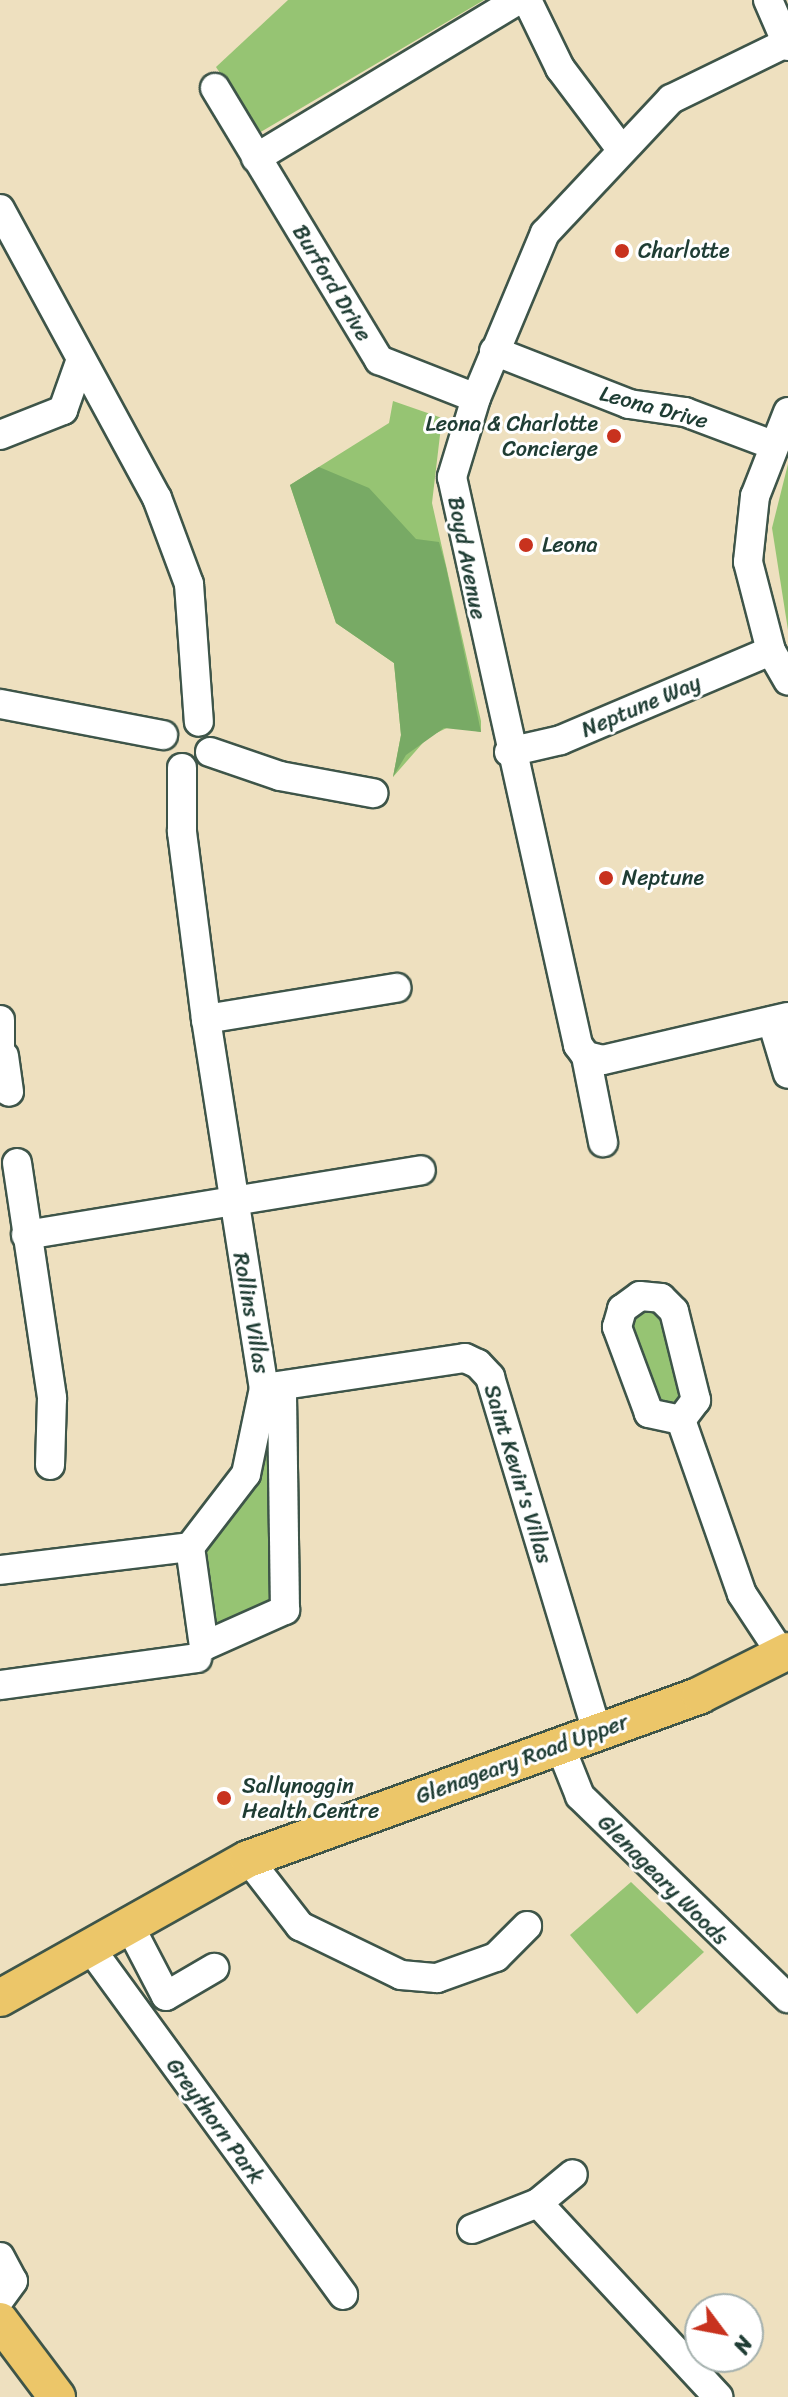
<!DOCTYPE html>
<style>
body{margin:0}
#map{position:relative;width:788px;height:2397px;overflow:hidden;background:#eee0bf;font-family:Sriracha,sans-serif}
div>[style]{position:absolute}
.green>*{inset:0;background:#96c473}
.forest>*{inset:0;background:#78aa65}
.roads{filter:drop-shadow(2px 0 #3e5549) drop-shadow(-2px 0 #3e5549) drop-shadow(0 2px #3e5549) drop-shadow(0 -2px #3e5549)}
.minor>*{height:28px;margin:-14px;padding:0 14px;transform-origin:14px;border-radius:14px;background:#fff}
.major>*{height:36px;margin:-18px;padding:0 18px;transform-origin:18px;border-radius:18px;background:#ecc669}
.dots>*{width:22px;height:22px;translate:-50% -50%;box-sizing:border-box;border:4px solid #fff;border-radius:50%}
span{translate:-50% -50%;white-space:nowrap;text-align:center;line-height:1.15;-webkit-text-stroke:6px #fff;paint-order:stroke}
.poi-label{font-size:22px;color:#1f3d34}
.left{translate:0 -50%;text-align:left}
.right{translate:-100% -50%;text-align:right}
.street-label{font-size:22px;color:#1f3d34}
.north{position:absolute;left:684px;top:2293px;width:80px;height:80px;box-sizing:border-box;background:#fff;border:2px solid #a5b1ae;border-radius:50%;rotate:122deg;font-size:22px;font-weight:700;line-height:32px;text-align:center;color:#1f3d34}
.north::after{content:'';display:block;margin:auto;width:28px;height:36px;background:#c8321e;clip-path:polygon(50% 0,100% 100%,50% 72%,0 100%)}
</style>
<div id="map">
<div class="green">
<i style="clip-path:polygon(288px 0,484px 0,259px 133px,216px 67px)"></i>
<i style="clip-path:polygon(393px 401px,442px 418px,432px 503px,481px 721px,481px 732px,451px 726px,428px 737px,393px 777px,401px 735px,394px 663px,336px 623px,290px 485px,389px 423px)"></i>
<i style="clip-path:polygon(788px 464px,788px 630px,772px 528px)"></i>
<i style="clip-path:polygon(657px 1307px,688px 1389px,677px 1406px,656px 1402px,632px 1330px,637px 1310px)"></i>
<i style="clip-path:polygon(269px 1419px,276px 1595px,268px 1607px,212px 1632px,197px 1555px,245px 1501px,263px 1464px)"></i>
<i style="clip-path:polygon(631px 1882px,704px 1952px,637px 2014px,570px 1935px)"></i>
</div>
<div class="forest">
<i style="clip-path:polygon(319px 467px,369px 488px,416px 539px,439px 542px,446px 567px,481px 732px,444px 728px,406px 755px,393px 777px,401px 735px,394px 663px,336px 623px,290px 485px)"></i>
</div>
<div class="roads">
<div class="minor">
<i style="left:527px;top:0;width:76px;rotate:64.1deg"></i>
<i style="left:560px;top:68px;width:100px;rotate:53.1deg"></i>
<i style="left:768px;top:0;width:50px;rotate:66.5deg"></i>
<i style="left:786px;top:43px;width:128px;rotate:154deg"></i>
<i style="left:671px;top:99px;width:184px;rotate:133.2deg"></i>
<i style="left:545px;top:233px;width:179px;rotate:112.7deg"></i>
<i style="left:476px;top:398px;width:83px;rotate:106.9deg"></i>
<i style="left:452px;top:477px;width:582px;rotate:77.49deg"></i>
<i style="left:578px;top:1045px;width:14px;rotate:54deg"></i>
<i style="left:586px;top:1056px;width:17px;rotate:13deg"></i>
<i style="left:603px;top:1060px;width:190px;rotate:-13.1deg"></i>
<i style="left:215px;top:88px;width:318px;rotate:58.9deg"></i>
<i style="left:379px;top:360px;width:104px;rotate:21.4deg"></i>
<i style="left:256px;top:158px;width:306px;rotate:-31.1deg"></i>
<i style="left:0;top:209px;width:329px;rotate:61.5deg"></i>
<i style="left:157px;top:498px;width:92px;rotate:69.6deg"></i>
<i style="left:189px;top:584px;width:138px;rotate:85.9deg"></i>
<i style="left:494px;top:351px;width:145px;rotate:21.4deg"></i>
<i style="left:629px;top:404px;width:57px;rotate:8.1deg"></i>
<i style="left:685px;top:412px;width:91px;rotate:20.6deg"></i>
<i style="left:788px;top:412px;width:90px;rotate:111.4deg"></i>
<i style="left:755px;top:496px;width:66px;rotate:96.1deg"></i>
<i style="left:748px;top:562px;width:92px;rotate:75.5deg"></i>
<i style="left:771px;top:651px;width:34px;rotate:60deg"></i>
<i style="left:0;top:435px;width:68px;rotate:-21.6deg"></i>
<i style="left:63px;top:410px;width:51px;rotate:-70.5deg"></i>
<i style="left:0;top:704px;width:166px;rotate:10.8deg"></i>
<i style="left:210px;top:752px;width:74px;rotate:18.9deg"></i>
<i style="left:280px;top:776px;width:95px;rotate:10.4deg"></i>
<i style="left:509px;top:752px;width:53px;rotate:-13deg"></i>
<i style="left:561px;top:740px;width:228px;rotate:-23deg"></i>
<i style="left:182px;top:768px;width:64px;rotate:90deg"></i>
<i style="left:182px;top:832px;width:189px;rotate:82.7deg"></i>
<i style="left:206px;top:1019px;width:374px;rotate:81.1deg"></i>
<i style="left:264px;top:1388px;width:88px;rotate:101.8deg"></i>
<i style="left:246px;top:1474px;width:92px;rotate:127.5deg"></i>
<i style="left:206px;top:1019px;width:193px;rotate:-9.3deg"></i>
<i style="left:0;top:1020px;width:37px;rotate:90deg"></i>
<i style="left:772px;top:1021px;width:55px;rotate:73.2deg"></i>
<i style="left:4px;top:1056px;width:36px;rotate:82deg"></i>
<i style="left:586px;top:1056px;width:88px;rotate:78.8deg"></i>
<i style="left:17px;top:1163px;width:238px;rotate:81.5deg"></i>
<i style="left:52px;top:1398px;width:67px;rotate:91.7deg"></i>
<i style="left:26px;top:1235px;width:400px;rotate:-9.3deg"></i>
<i style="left:640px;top:1296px;width:21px;rotate:5deg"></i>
<i style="left:661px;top:1298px;width:18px;rotate:45deg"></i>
<i style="left:674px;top:1311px;width:92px;rotate:76.1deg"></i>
<i style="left:696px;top:1400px;width:25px;rotate:127deg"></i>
<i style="left:681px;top:1420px;width:33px;rotate:-168deg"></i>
<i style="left:649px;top:1413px;width:92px;rotate:-110.4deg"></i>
<i style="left:617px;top:1327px;width:19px;rotate:-74deg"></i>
<i style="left:622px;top:1309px;width:22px;rotate:-36deg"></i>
<i style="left:264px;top:1388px;width:203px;rotate:-8.5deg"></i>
<i style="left:465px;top:1358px;width:14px;rotate:25deg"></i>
<i style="left:478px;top:1364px;width:18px;rotate:47deg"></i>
<i style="left:490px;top:1377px;width:371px;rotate:73.2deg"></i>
<i style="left:681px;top:1420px;width:184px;rotate:70.7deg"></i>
<i style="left:742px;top:1594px;width:73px;rotate:56.7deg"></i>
<i style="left:190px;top:1547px;width:100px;rotate:82deg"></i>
<i style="left:204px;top:1646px;width:89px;rotate:-24deg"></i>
<i style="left:285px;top:1610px;width:224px;rotate:-90.8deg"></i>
<i style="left:0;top:1570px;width:191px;rotate:-6.9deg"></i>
<i style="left:0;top:1685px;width:199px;rotate:-7.8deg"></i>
<i style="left:560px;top:1746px;width:54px;rotate:68.2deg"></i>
<i style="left:580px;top:1796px;width:290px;rotate:44.2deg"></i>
<i style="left:248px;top:1859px;width:85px;rotate:52.2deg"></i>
<i style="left:300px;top:1926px;width:112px;rotate:25.9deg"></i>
<i style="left:401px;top:1975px;width:36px;rotate:5deg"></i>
<i style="left:437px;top:1978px;width:63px;rotate:-19.6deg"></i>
<i style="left:496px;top:1957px;width:44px;rotate:-45deg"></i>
<i style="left:128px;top:1923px;width:82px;rotate:62.5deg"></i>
<i style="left:166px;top:1996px;width:56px;rotate:-30.3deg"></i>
<i style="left:88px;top:1945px;width:433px;rotate:53.9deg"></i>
<i style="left:538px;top:2203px;width:265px;rotate:47.1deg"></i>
<i style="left:472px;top:2229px;width:71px;rotate:-21.5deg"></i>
<i style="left:538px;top:2203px;width:45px;rotate:-39.6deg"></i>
<i style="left:0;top:2257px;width:27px;rotate:62deg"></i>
<i style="left:13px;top:2281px;width:22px;rotate:126deg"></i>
</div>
<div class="major">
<i style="left:0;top:1998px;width:284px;rotate:-29.3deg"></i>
<i style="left:248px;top:1859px;width:481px;rotate:-19.9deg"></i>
<i style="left:700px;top:1695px;width:98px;rotate:-26.6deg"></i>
<i style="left:0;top:2321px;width:95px;rotate:53.1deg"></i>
</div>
</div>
<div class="dots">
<i style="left:622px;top:251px;background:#c8321e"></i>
<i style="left:614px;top:436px;background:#c8321e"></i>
<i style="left:526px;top:545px;background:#c8321e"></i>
<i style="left:606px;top:878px;background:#c8321e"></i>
<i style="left:224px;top:1798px;background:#c8321e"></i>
</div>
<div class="poi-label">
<span class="left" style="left:638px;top:251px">Charlotte</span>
<span class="right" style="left:598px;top:436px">Leona &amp; Charlotte<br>Concierge</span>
<span class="left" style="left:542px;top:545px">Leona</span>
<span class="left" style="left:622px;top:878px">Neptune</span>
<span class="left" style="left:242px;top:1798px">Sallynoggin<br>Health Centre</span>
</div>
<div class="street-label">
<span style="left:332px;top:283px;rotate:59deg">Burford Drive</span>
<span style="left:654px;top:407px;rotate:15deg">Leona Drive</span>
<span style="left:467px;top:558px;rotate:79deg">Boyd Avenue</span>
<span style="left:641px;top:706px;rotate:-23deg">Neptune Way</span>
<span style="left:251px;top:1313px;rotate:80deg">Rollins Villas</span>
<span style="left:518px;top:1474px;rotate:73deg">Saint Kevin's Villas</span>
<span style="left:522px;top:1759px;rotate:-20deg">Glenageary Road Upper</span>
<span style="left:663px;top:1880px;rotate:45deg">Glenageary Woods</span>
<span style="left:215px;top:2121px;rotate:54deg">Greythorn Park</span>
</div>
<div class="north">N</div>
</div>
